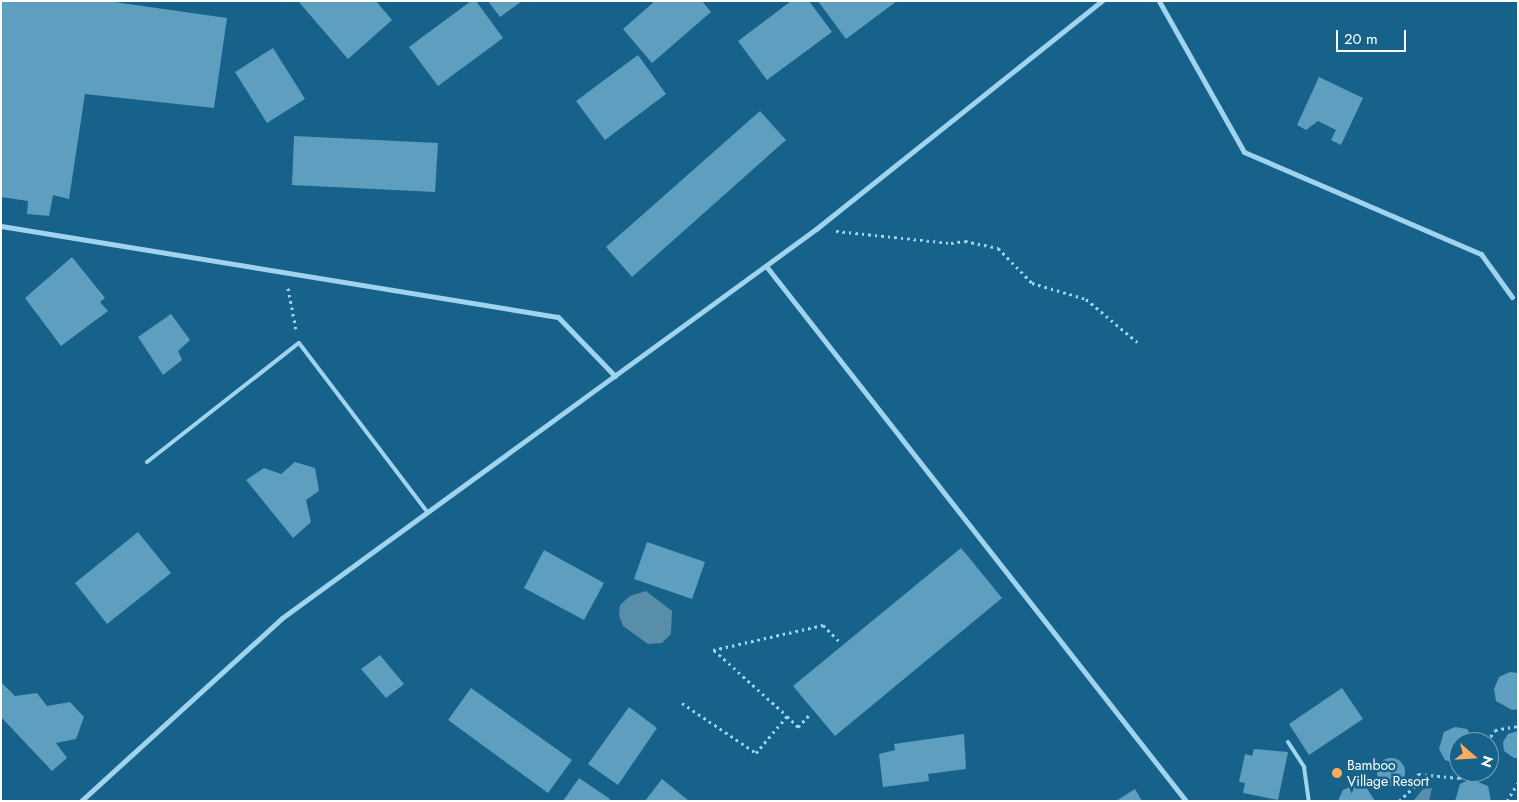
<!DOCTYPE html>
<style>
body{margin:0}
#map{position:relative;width:1519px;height:802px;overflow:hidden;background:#17628a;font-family:Jost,sans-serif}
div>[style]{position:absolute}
.water>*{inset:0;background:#588ea9}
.building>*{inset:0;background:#5e9fbf}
.round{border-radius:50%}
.path>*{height:3px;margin-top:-1.5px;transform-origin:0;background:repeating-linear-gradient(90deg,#a0d4ee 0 2.5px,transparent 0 6.5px)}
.lane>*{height:4px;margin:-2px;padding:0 2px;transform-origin:2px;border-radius:2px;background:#a0d4ee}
.street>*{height:5px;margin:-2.5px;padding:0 2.5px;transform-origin:2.5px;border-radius:2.5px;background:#a0d4ee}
.dots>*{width:14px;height:14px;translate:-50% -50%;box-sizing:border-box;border:2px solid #17628a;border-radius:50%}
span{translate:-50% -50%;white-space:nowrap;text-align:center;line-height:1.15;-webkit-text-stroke:5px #17628a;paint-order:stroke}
.poi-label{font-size:14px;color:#fff}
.left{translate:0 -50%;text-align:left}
.frame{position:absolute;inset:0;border:2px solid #fff;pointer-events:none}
.north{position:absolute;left:1449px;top:732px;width:50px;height:50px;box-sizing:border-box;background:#17628a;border:1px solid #74a1b9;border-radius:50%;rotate:109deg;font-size:14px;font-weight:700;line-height:20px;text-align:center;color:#fff}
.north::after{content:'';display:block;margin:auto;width:18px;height:22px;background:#ffad5d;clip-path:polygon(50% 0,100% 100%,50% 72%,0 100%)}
.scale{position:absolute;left:1336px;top:30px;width:70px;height:22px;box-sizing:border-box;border:2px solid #fff;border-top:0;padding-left:6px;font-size:15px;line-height:18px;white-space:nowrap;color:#fff;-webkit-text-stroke:4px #17628a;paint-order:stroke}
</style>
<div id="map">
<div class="water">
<i style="clip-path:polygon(646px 591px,672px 611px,671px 634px,662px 643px,648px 644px,623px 626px,619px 615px,620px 605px,630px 596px)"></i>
<i style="clip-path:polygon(1425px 787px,1432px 788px,1429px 801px,1413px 801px)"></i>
</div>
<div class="building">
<i style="clip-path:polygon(1px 1px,107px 1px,227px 18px,214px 108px,85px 94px,69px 199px,53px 195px,49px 216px,27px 214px,28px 201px,1px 197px)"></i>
<i style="clip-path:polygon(298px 1px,376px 1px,392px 20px,348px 59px)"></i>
<i style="clip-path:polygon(471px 1px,476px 1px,503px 38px,438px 86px,409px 47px)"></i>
<i style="clip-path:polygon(488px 1px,522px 1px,500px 17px)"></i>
<i style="clip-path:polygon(655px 1px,702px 1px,711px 12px,652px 63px,623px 29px)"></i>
<i style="clip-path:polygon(791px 1px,809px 1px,832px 32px,767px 80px,738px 41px)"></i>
<i style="clip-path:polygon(818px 1px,897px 1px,846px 39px)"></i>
<i style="clip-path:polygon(273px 48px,305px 99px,267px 123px,235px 72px)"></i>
<i style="clip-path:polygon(638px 55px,666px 94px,605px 140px,576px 101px)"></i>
<i style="clip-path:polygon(1319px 77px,1363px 98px,1341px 145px,1331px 140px,1336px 130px,1318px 121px,1306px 130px,1297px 125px)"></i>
<i style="clip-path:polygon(760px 111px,786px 140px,632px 277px,606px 247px)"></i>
<i style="clip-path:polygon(294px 136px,438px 143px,435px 192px,292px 185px)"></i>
<i style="clip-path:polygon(72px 257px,105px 298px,100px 302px,108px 311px,61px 346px,25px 298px)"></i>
<i style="clip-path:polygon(171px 314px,190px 340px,178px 351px,182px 360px,163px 375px,138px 337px)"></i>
<i style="clip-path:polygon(295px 462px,315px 468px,319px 491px,306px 500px,311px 522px,293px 538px,246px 480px,264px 468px,281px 474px)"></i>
<i style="clip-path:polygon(138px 532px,171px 573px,107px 624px,75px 583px)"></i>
<i style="clip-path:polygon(647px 542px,705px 562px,692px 599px,634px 579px)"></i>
<i style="clip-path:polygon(961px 548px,1002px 598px,835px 736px,793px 686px)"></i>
<i style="clip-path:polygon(544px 550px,604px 583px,584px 620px,524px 588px)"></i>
<i style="clip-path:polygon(380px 655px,404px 684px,386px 698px,361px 669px)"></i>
<i style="clip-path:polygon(1510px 672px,1518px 673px,1518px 709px,1512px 710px,1496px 701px,1494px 689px,1499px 677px)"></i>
<i style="clip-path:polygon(1px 682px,15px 696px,37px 693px,47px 706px,70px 702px,84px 717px,76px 739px,56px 743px,67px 758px,52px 771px,1px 717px)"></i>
<i style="clip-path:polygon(471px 688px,572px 760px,548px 793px,448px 720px)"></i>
<i style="clip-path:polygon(1342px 688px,1363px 719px,1309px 755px,1289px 724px)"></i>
<i style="clip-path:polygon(629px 707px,657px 728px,618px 785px,588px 764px)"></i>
<i style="clip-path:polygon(1455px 727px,1467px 729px,1475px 742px,1459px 742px,1456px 764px,1445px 760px,1439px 749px,1444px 732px)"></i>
<i style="clip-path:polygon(1518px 731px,1518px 758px,1514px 758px,1504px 751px,1503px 742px,1508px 734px)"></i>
<i style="clip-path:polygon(964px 734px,966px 769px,928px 774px,929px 781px,883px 787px,879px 754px,895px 750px,894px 744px)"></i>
<i style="clip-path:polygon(1254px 749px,1288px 752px,1278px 800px,1243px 793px,1245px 783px,1239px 782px,1245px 754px,1252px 756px)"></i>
<i class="round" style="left:1377px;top:758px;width:28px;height:28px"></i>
<i style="clip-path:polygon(579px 778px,610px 799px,608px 801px,563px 801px)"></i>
<i style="clip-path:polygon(662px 779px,689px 801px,645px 801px)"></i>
<i style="clip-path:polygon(1471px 779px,1488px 786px,1491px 801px,1455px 801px,1460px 784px)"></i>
<i style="clip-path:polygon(1354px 785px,1366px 787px,1375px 801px,1338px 801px,1343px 790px)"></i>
<i style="clip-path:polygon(1135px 789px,1142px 801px,1116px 801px)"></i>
</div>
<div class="path">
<i style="left:836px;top:231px;width:116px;rotate:6deg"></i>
<i style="left:951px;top:243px;width:14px;rotate:-8deg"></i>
<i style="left:965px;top:241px;width:34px;rotate:12deg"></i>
<i style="left:998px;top:248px;width:49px;rotate:45.8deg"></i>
<i style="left:1032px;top:283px;width:56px;rotate:16.5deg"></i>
<i style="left:1086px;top:299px;width:67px;rotate:40.1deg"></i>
<i style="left:288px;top:288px;width:43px;rotate:79.2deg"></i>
<i style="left:713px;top:650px;width:113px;rotate:-12.8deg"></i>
<i style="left:823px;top:625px;width:24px;rotate:45deg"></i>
<i style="left:714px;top:650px;width:98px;rotate:42.1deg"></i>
<i style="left:682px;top:703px;width:89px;rotate:34deg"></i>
<i style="left:756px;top:753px;width:48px;rotate:-50deg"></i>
<i style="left:787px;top:716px;width:16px;rotate:45deg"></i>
<i style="left:798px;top:727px;width:19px;rotate:-47deg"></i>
<i style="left:1487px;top:742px;width:14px;rotate:-56deg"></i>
<i style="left:1495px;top:730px;width:23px;rotate:-10deg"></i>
<i style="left:1399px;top:801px;width:21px;rotate:-43deg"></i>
<i style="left:1414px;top:787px;width:14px;rotate:-73deg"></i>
<i style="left:1418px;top:774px;width:41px;rotate:5.6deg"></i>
<i style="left:1459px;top:778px;width:17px;rotate:-21deg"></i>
<i style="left:1507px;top:801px;width:21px;rotate:-59deg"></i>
</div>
<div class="lane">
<i style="left:147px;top:462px;width:193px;rotate:-38.1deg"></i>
<i style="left:299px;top:343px;width:213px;rotate:52.8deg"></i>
<i style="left:1288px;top:742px;width:30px;rotate:57deg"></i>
<i style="left:1304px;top:767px;width:34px;rotate:82deg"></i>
</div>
<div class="street">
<i style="left:1159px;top:1px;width:173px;rotate:60.6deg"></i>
<i style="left:1244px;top:152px;width:258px;rotate:23.3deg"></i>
<i style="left:1481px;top:254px;width:53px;rotate:54.2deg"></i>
<i style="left:1px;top:226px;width:564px;rotate:9.28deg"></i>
<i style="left:558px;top:317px;width:82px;rotate:46deg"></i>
<i style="left:766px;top:266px;width:680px;rotate:51.87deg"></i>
<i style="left:81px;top:801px;width:272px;rotate:-42.3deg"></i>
<i style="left:282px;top:618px;width:661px;rotate:-36.07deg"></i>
<i style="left:816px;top:229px;width:366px;rotate:-38.6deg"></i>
</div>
<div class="dots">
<i style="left:1337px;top:773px;background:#ffad5d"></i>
</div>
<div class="poi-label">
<span class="left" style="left:1347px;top:773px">Bamboo<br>Village Resort</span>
</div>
<div class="frame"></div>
<div class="north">N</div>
<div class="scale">20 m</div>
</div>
